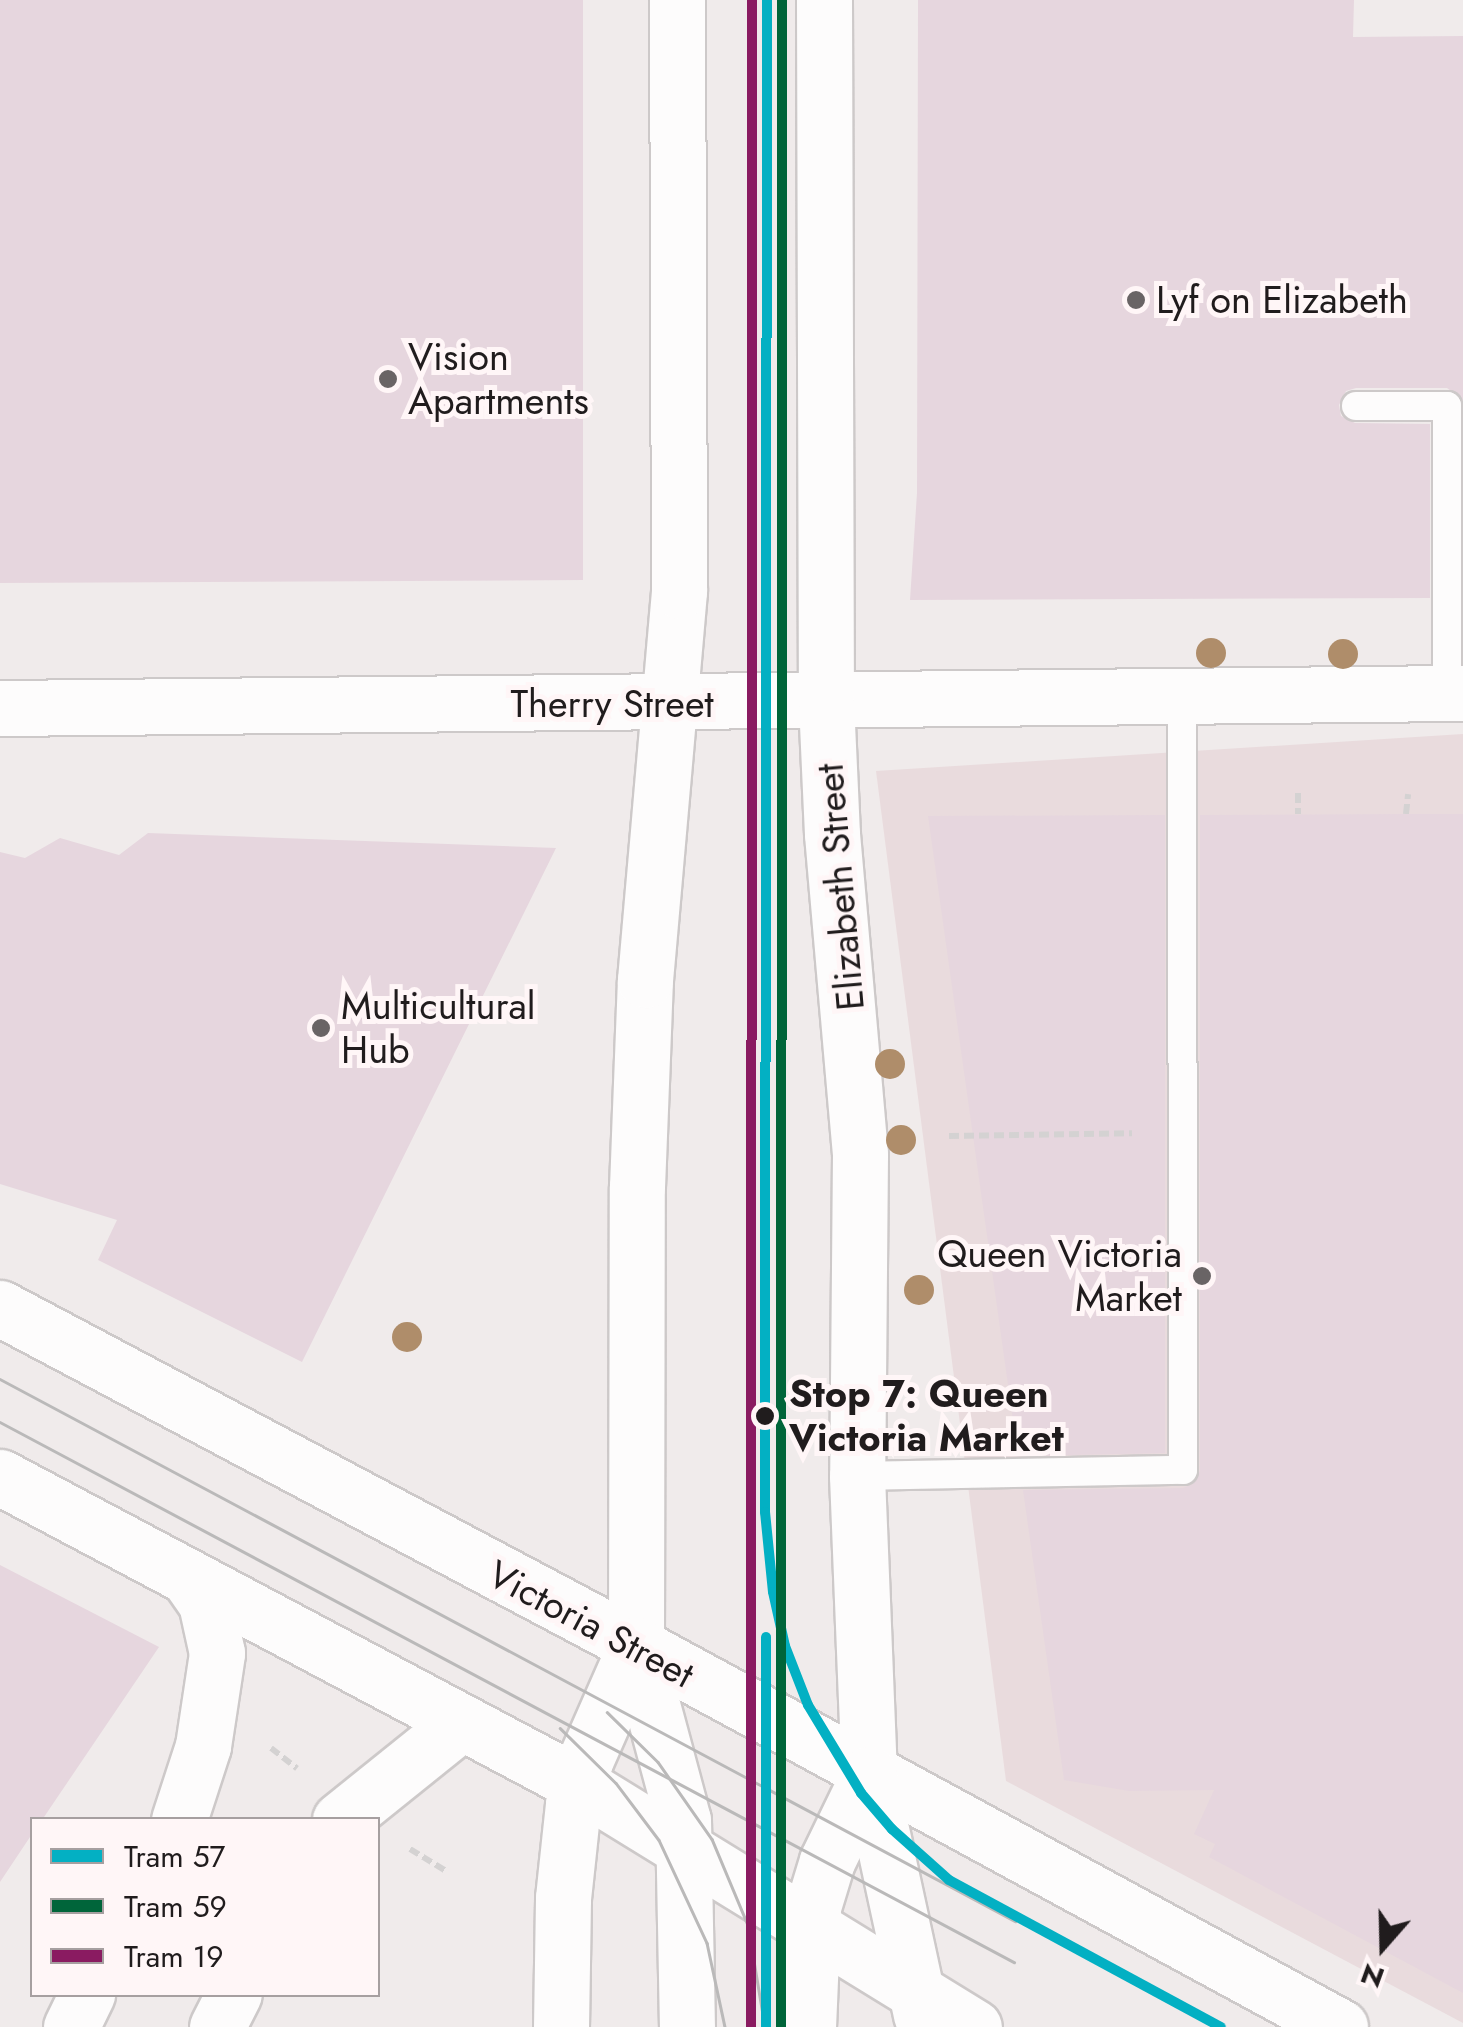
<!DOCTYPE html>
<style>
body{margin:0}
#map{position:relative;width:1463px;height:2027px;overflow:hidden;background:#f0ebeb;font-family:Jost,sans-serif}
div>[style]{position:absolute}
.built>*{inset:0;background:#e9dbdd}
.building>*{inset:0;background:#e6d6de}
.path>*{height:6px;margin-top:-3px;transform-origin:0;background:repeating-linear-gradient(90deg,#d4d2d2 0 10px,transparent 0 15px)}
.roads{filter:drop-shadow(2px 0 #cdc9c9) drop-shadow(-2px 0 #cdc9c9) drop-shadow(0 2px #cdc9c9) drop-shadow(0 -2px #cdc9c9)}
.service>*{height:28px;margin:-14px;padding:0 14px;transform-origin:14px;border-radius:14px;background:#fdfcfc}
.minor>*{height:55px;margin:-27.5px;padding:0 27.5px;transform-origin:27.5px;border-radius:27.5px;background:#fdfcfc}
.tertiary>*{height:55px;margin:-27.5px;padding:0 27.5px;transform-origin:27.5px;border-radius:27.5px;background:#fdfcfc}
.primary>*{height:55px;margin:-27.5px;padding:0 27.5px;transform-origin:27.5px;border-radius:27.5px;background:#fdfcfc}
.tram>*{height:2.5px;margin:-1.25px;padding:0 1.25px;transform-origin:1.25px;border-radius:1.25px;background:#bab9b9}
.tram-1>*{height:10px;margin:-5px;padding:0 5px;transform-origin:5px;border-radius:5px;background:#03b0c3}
.tram-2>*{height:10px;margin:-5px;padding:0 5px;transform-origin:5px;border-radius:5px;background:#00653a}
.tram-3>*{height:10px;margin:-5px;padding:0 5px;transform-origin:5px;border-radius:5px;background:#8a1b61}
.trees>*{width:30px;height:30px;margin:-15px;border-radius:50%;background:#af8d6a}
.dots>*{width:28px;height:28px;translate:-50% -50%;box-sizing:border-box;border:5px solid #fff6f7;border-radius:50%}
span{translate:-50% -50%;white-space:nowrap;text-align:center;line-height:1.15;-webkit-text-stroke:10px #fff6f7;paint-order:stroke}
.poi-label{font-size:38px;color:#201c1d}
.left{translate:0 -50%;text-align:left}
.right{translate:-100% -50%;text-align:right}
.street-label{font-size:38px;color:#201c1d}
.stop-label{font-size:38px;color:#201c1d;font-weight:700}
.legend{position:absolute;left:30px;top:1817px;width:350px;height:180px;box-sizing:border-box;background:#fff6f7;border:2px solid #a69fa0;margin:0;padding:12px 18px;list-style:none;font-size:30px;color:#201c1d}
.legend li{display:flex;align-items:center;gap:20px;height:50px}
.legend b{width:50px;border:2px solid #a69fa0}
.north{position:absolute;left:1333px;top:1897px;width:100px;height:100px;-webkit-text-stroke:8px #fff6f7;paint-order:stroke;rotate:200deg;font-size:28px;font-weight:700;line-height:40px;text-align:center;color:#201c1d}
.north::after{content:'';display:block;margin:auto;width:35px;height:45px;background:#201c1d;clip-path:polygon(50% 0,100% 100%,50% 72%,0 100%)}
</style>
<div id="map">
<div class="built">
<i style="clip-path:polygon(1463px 734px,1463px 2023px,1006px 1781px,876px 771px)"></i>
</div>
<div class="building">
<i style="clip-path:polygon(0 0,583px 0,583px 580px,0 583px)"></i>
<i style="clip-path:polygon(918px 0,1354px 0,1353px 37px,1463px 36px,1463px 400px,1447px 388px,1356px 388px,1346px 391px,1339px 405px,1341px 416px,1355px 423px,1430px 424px,1430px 598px,910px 600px,917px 493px)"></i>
<i style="clip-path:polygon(1406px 814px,1463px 814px,1463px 1993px,1209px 1857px,1215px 1844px,1194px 1834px,1214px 1790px,1129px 1791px,1064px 1780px,1023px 1490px,1183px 1488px,1193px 1484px,1200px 1471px,1200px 815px)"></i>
<i style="clip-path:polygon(1165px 815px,1165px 1453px,1018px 1456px,928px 816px)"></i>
<i style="clip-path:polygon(148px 833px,556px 848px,302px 1362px,98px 1260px,117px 1220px,0 1184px,0 852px,25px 858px,60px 838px,119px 855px)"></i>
<i style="clip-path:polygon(0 1565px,159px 1647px,42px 1820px,32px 1820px,32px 1834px,0 1882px)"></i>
</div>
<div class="path">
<i style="left:1298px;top:793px;width:21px;rotate:90deg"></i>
<i style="left:1406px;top:814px;width:20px;rotate:-84deg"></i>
<i style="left:949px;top:1136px;width:183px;rotate:-0.9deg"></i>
<i style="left:271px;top:1748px;width:33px;rotate:38deg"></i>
<i style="left:410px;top:1849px;width:42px;rotate:31.4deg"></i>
</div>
<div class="roads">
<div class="service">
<i style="left:1356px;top:406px;width:91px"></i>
<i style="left:1447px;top:406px;width:287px;rotate:90deg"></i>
<i style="left:857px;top:1476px;width:326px;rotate:-1.1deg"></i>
<i style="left:1183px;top:1470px;width:774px;rotate:-90.07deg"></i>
</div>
<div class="minor">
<i style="left:0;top:708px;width:1463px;rotate:-0.59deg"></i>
<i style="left:179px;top:1820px;width:78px;rotate:-72deg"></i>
<i style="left:203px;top:1746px;width:94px;rotate:-81.4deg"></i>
<i style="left:217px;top:1653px;width:51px;rotate:-102.4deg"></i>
<i style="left:206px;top:1603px;width:32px;rotate:-125deg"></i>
<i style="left:340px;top:1820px;width:156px;rotate:-38.8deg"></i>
<i style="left:71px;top:2027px;width:37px;rotate:-64deg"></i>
<i style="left:217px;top:2027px;width:37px;rotate:-63deg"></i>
</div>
<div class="tertiary">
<i style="left:824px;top:0;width:702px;rotate:89.84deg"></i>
<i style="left:826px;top:702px;width:132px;rotate:87.4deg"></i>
<i style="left:832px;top:834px;width:321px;rotate:85deg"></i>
<i style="left:860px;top:1154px;width:322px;rotate:90.5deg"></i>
<i style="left:857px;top:1476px;width:298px;rotate:87.7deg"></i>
<i style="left:636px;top:1645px;width:458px;rotate:-89.9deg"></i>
<i style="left:637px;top:1187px;width:207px;rotate:-87.8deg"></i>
<i style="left:645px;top:980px;width:390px;rotate:-85deg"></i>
<i style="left:679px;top:591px;width:591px;rotate:-90.19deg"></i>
</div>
<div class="primary">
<i style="left:0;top:1308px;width:720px;rotate:27.92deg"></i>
<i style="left:636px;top:1645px;width:801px;rotate:28.48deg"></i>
<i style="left:0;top:1477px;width:653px;rotate:27.94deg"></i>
<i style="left:577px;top:1783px;width:466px;rotate:31.6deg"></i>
<i style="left:636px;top:1645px;width:181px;rotate:75deg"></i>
<i style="left:683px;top:1820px;width:207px;rotate:88.9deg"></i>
<i style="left:869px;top:1774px;width:247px;rotate:77.8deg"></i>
<i style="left:561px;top:2027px;width:129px;rotate:-89.1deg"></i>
<i style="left:563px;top:1898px;width:95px;rotate:-83.9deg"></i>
<i style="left:573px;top:1804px;width:45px;rotate:-74.4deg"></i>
<i style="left:585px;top:1761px;width:127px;rotate:-66.3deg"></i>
<i style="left:808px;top:2027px;width:120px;rotate:-87.6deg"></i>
<i style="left:813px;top:1907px;width:48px;rotate:-73.1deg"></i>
<i style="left:827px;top:1861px;width:97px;rotate:-64.2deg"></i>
</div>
</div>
<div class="tram">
<i style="left:0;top:1379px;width:1151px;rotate:28.1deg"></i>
<i style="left:0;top:1422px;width:1149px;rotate:28.04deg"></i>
<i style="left:607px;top:1712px;width:71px;rotate:44.4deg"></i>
<i style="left:658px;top:1762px;width:94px;rotate:55deg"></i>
<i style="left:712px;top:1839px;width:93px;rotate:67.3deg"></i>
<i style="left:748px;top:1925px;width:103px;rotate:80.5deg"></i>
<i style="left:560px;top:1728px;width:78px;rotate:44.5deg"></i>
<i style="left:616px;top:1783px;width:71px;rotate:53deg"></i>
<i style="left:659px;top:1840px;width:114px;rotate:65deg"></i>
<i style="left:707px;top:1943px;width:86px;rotate:77.9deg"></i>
</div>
<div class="tram-1">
<i style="left:767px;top:0;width:1512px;rotate:90.08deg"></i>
<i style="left:765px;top:1512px;width:80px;rotate:84.3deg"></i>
<i style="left:773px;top:1592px;width:55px;rotate:77.5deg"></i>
<i style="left:785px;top:1646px;width:63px;rotate:68.7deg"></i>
<i style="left:808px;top:1705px;width:103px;rotate:58.9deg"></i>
<i style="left:861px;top:1793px;width:48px;rotate:49.3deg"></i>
<i style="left:892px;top:1829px;width:76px;rotate:41.8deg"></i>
<i style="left:949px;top:1880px;width:309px;rotate:28.4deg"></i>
<i style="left:766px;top:1637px;width:390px;rotate:90deg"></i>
</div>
<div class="tram-2">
<i style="left:781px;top:2027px;width:2027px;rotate:-89.97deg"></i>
</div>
<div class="tram-3">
<i style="left:751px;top:2027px;width:2027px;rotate:-89.97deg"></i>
</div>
<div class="trees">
<i style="left:1211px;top:653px"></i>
<i style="left:1343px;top:654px"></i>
<i style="left:890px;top:1064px"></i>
<i style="left:901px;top:1140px"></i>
<i style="left:919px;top:1290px"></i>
<i style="left:407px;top:1337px"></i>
</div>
<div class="dots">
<i style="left:1136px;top:300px;background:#696465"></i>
<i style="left:388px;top:379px;background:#696465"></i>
<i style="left:321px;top:1028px;background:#696465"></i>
<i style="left:1202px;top:1276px;background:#696465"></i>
<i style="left:765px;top:1416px;background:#201c1d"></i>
</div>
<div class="poi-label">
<span class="left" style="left:1156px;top:300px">Lyf on Elizabeth</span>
<span class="left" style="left:408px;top:379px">Vision<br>Apartments</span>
<span class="left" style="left:341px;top:1028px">Multicultural<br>Hub</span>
<span class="right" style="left:1182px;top:1276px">Queen Victoria<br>Market</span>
</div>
<div class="street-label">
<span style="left:612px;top:704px">Therry Street</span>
<span style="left:840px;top:887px;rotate:-95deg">Elizabeth Street</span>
<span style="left:591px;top:1624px;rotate:28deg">Victoria Street</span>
</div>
<div class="stop-label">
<span class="left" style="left:789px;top:1416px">Stop 7: Queen<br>Victoria Market</span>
</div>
<ul class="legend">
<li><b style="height:12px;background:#03b0c3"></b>Tram 57</li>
<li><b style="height:12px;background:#00653a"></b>Tram 59</li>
<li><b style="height:12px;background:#8a1b61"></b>Tram 19</li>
</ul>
<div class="north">N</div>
</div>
